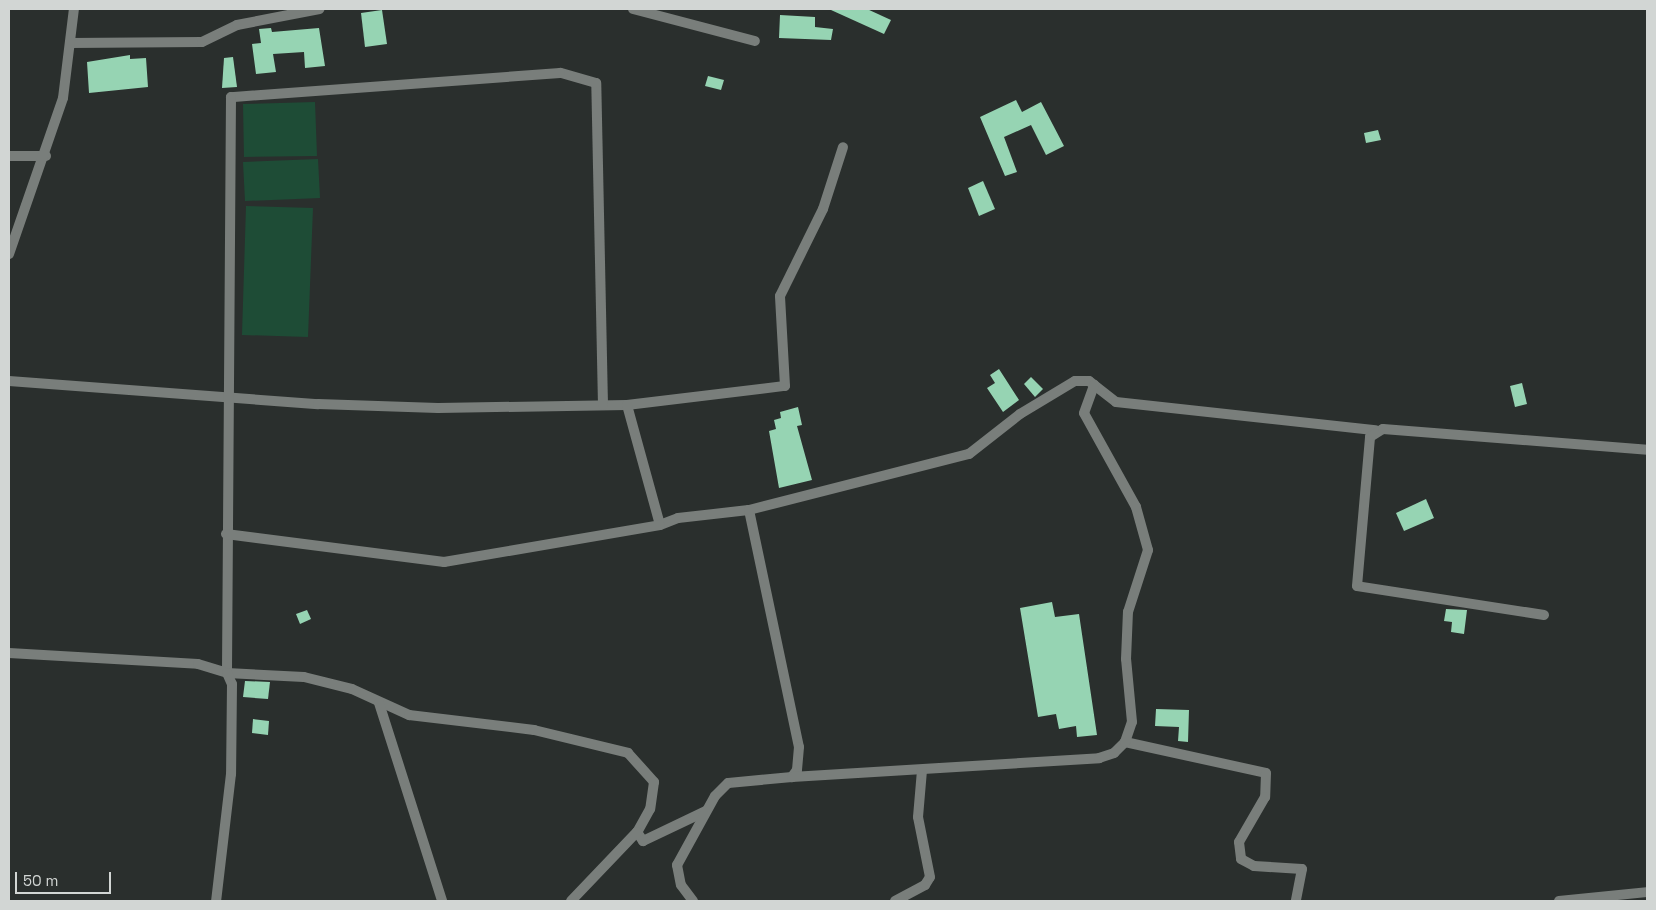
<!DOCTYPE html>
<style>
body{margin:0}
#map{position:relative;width:1656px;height:910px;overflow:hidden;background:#2a2f2d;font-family:"Space Grotesk",sans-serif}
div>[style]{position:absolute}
.green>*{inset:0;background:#1e4c36}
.building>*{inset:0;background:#96d4b3}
.minor>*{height:10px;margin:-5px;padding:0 5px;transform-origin:5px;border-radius:5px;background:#797e7b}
span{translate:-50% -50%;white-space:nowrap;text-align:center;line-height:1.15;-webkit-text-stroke:5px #2a2f2d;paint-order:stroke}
.frame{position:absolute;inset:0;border:10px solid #d2d6d4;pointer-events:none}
.scale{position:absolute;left:15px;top:872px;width:96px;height:22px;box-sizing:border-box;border:2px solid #d2d6d4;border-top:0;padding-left:6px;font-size:15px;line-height:18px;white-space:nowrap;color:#d2d6d4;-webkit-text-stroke:4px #2a2f2d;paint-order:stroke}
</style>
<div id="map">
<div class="green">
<i style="clip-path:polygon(315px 102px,317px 156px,244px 157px,243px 104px)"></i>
<i style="clip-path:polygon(318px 159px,320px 198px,245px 201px,243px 162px)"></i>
<i style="clip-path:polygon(246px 206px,313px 208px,308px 337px,242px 335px)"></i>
</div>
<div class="building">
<i style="clip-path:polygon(867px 9px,891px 20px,884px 34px,831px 10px)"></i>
<i style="clip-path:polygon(382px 10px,387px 44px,365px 47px,361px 13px)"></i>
<i style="clip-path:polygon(780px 15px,815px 17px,815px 27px,833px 29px,831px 40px,779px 38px)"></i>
<i style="clip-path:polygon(271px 28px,272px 32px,319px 28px,325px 66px,305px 68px,304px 52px,273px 54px,276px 72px,256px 74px,252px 44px,261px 43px,259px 29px)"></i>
<i style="clip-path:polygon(130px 55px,130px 59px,146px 58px,148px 87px,89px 93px,87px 62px)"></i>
<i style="clip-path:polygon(233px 57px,237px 87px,222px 88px,224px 58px)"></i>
<i style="clip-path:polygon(708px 76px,724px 80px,721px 90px,705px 86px)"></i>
<i style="clip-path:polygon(1016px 100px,1022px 112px,1041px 102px,1064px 146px,1046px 155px,1031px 125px,1004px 137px,1017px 172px,1005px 176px,980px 117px)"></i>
<i style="clip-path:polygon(1378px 130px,1381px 140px,1366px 143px,1364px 133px)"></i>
<i style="clip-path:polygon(983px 181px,995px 209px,979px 216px,968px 188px)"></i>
<i style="clip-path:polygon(999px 369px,1019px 400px,1003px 412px,987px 388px,995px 383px,990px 375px)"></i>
<i style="clip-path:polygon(1031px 377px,1043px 389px,1035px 397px,1024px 384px)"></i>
<i style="clip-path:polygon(1522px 383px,1527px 404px,1515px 407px,1510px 386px)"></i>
<i style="clip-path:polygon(798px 407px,802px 425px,797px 426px,812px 480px,779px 488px,769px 431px,776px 429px,774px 420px,781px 418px,780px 412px)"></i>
<i style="clip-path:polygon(1426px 499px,1434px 518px,1404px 531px,1396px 513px)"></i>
<i style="clip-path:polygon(1052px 602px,1055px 617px,1079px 614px,1097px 735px,1077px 737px,1076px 726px,1059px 729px,1056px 714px,1038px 717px,1020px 608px)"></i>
<i style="clip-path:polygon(1446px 609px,1467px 610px,1464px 634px,1451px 632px,1452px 622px,1444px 621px)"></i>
<i style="clip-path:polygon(307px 610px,311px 619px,300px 624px,296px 614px)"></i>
<i style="clip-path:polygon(245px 681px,270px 682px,268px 699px,243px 697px)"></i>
<i style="clip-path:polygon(1156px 709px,1189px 710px,1188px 742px,1178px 741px,1179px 727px,1155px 726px)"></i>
<i style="clip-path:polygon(253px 719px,269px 721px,268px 735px,252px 733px)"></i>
</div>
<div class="minor">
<i style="left:633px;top:9px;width:126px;rotate:14.7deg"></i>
<i style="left:70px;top:43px;width:132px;rotate:-0.4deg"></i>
<i style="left:202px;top:42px;width:39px;rotate:-26deg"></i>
<i style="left:237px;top:25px;width:84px;rotate:-11deg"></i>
<i style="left:9px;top:156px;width:37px"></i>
<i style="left:9px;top:254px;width:165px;rotate:-70.9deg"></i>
<i style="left:63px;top:98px;width:90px;rotate:-83deg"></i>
<i style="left:9px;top:381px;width:310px;rotate:4.3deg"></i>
<i style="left:318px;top:404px;width:120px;rotate:1.9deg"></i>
<i style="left:438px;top:408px;width:189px;rotate:-0.9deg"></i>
<i style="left:627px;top:405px;width:159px;rotate:-6.9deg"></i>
<i style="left:785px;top:386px;width:90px;rotate:-93.2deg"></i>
<i style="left:780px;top:296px;width:97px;rotate:-63.7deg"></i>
<i style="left:823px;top:209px;width:65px;rotate:-72.1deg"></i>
<i style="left:603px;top:405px;width:322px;rotate:-91.2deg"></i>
<i style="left:596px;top:83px;width:37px;rotate:-164deg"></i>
<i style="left:560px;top:73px;width:330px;rotate:175.8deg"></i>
<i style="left:231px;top:97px;width:576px;rotate:90.4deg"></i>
<i style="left:227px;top:673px;width:77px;rotate:3deg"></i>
<i style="left:304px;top:677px;width:49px;rotate:14deg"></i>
<i style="left:352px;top:689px;width:63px;rotate:24.5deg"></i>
<i style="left:409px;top:715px;width:126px;rotate:6.8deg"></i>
<i style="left:534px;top:730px;width:97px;rotate:13.7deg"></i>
<i style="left:628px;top:753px;width:39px;rotate:48deg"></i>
<i style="left:654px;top:782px;width:27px;rotate:98deg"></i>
<i style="left:650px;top:809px;width:26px;rotate:119deg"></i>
<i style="left:637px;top:832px;width:11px;rotate:56deg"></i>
<i style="left:643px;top:841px;width:70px;rotate:-25.5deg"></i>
<i style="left:627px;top:405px;width:124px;rotate:74.6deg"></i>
<i style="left:660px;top:525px;width:19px;rotate:-21deg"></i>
<i style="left:678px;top:518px;width:71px;rotate:-6.4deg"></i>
<i style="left:749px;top:510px;width:242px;rotate:78.1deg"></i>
<i style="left:799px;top:747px;width:23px;rotate:95deg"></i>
<i style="left:797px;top:770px;width:9px;rotate:126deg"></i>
<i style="left:792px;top:777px;width:64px;rotate:174.6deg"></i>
<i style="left:728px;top:783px;width:18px;rotate:135deg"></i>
<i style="left:715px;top:796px;width:79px;rotate:118.8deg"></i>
<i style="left:677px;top:865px;width:20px;rotate:79deg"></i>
<i style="left:681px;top:885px;width:20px;rotate:53deg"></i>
<i style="left:749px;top:510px;width:227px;rotate:-14.3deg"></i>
<i style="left:969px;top:454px;width:65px;rotate:-38.1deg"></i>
<i style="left:1020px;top:414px;width:64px;rotate:-31deg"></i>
<i style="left:1075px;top:381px;width:14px"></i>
<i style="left:1089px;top:381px;width:34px;rotate:38deg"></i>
<i style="left:1116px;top:402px;width:261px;rotate:6.2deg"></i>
<i style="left:226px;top:534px;width:220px;rotate:7.3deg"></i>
<i style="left:444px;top:562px;width:219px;rotate:-9.7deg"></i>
<i style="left:1544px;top:615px;width:189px;rotate:-171.2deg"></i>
<i style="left:1357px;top:586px;width:150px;rotate:-85deg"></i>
<i style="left:1370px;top:437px;width:15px;rotate:-32deg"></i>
<i style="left:1383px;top:429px;width:265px;rotate:4.5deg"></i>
<i style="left:9px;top:653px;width:189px;rotate:3.3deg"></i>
<i style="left:198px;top:664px;width:30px;rotate:17deg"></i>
<i style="left:227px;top:673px;width:12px;rotate:66deg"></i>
<i style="left:232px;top:684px;width:90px;rotate:90.6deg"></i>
<i style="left:231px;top:774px;width:128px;rotate:96.7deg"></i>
<i style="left:379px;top:703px;width:208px;rotate:72.3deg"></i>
<i style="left:1125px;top:742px;width:144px;rotate:12.4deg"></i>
<i style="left:1266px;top:773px;width:24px;rotate:92deg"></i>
<i style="left:1265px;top:797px;width:52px;rotate:120deg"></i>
<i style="left:1239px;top:842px;width:17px;rotate:83deg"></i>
<i style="left:1241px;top:859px;width:15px;rotate:28deg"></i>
<i style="left:1254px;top:866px;width:48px;rotate:3.6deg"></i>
<i style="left:1302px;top:869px;width:33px;rotate:101deg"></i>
<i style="left:792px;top:777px;width:308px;rotate:-3.5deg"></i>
<i style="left:1099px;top:758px;width:16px;rotate:-18deg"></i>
<i style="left:1114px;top:753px;width:16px;rotate:-45deg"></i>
<i style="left:1125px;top:742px;width:21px;rotate:-71deg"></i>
<i style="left:1132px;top:722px;width:63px;rotate:-95.4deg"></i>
<i style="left:1126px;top:659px;width:47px;rotate:-87.6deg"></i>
<i style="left:1128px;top:612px;width:65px;rotate:-72.1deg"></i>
<i style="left:1148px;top:550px;width:45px;rotate:-105.6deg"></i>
<i style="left:1136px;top:507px;width:107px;rotate:-119deg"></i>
<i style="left:1084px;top:413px;width:30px;rotate:-70deg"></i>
<i style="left:571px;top:901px;width:95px;rotate:-46.3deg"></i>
<i style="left:895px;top:901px;width:34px;rotate:-28deg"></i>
<i style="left:925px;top:885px;width:9px;rotate:-58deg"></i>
<i style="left:930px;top:877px;width:61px;rotate:-101.3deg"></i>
<i style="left:918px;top:817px;width:47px;rotate:-85.1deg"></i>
<i style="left:1559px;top:901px;width:88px;rotate:-5.8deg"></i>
</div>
<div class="frame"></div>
<div class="scale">50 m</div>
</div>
